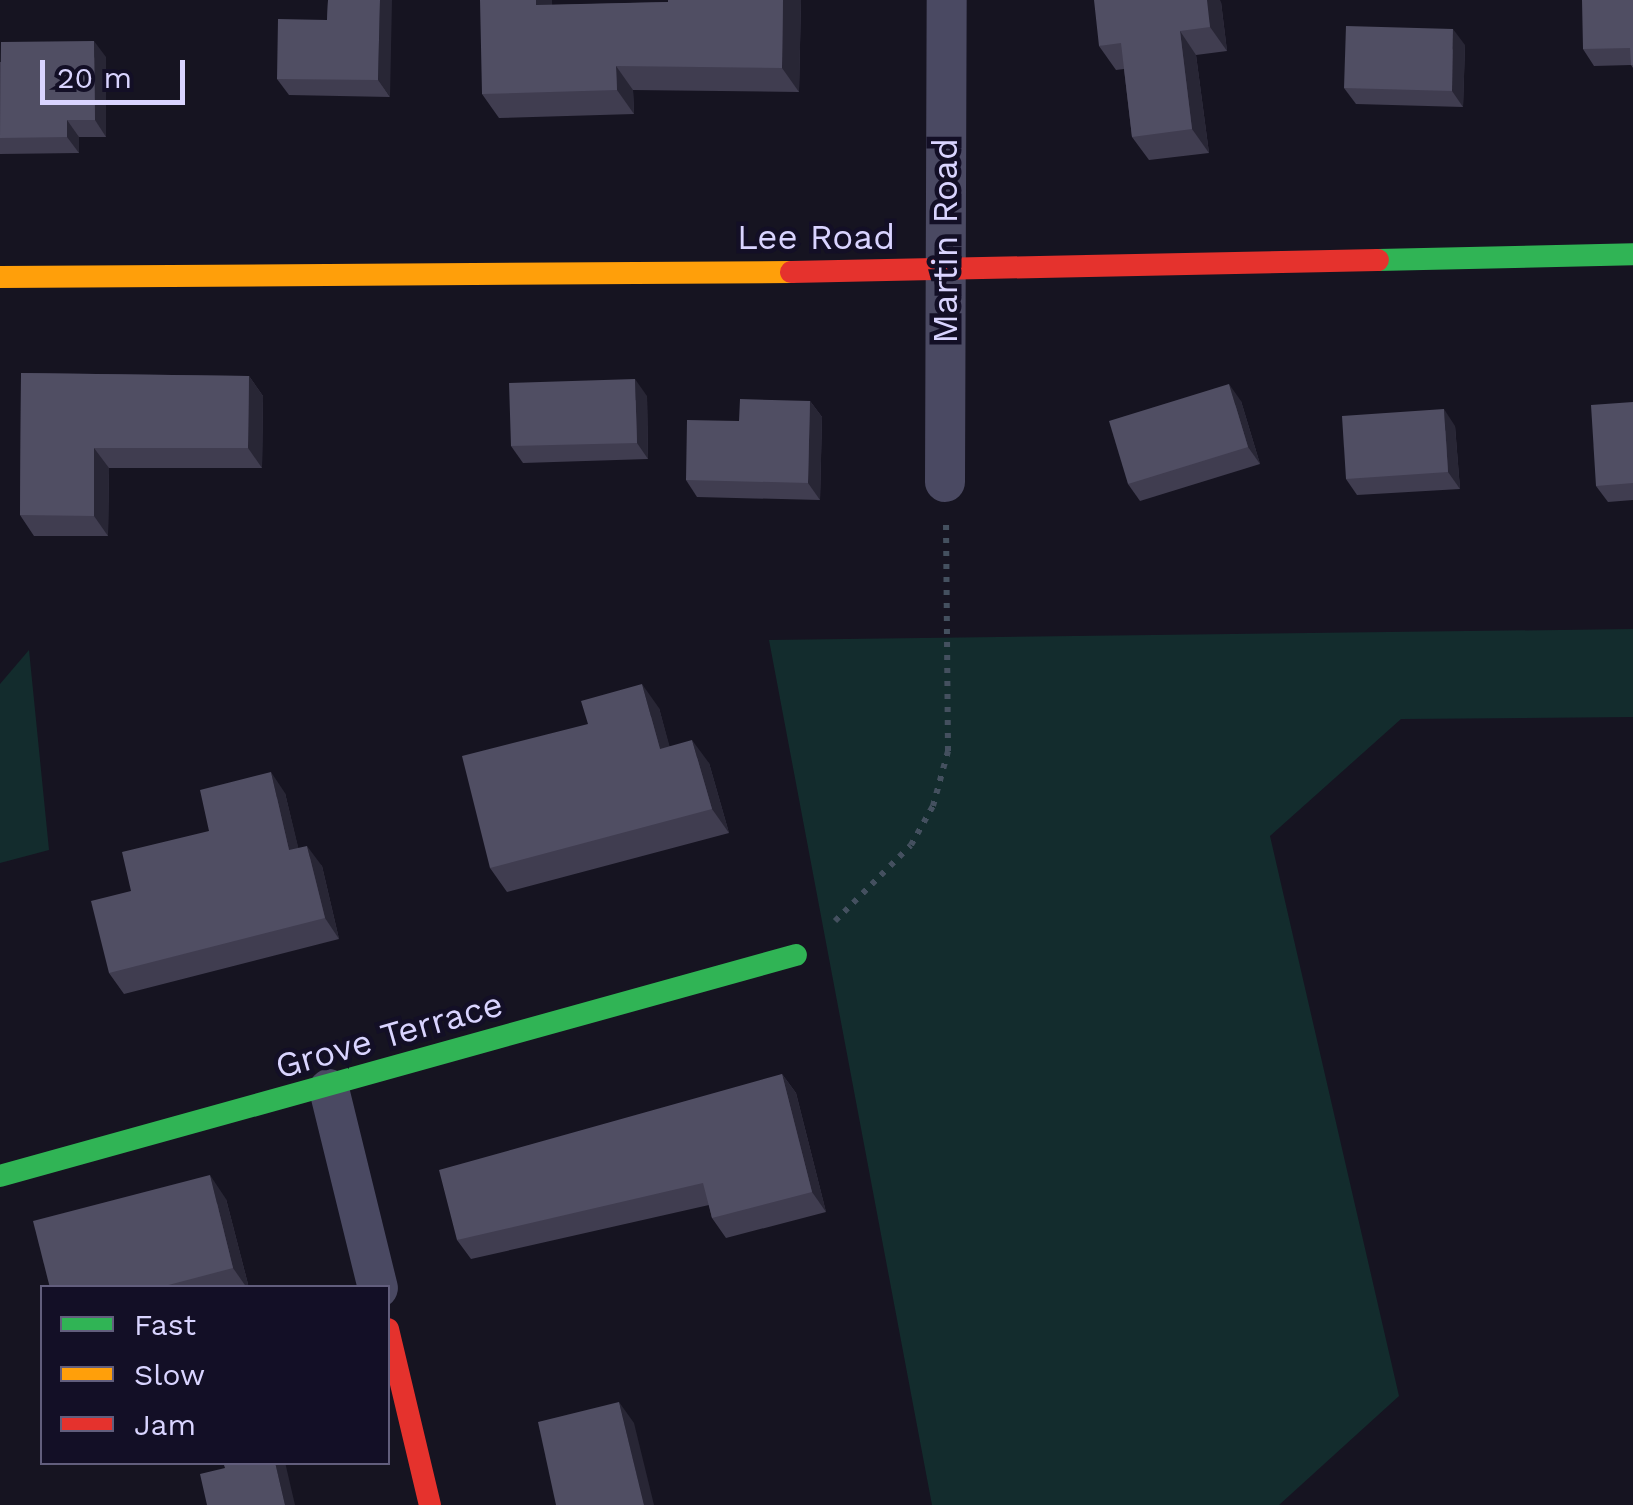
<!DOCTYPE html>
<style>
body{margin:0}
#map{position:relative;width:1633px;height:1505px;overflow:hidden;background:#161421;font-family:"Work Sans",sans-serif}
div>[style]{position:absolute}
.green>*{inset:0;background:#132c2d}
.path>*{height:6px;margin-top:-3px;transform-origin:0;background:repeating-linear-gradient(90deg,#44505f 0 5px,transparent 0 13px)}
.street>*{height:40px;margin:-20px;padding:0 20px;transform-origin:20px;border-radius:20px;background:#4a4962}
.fast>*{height:22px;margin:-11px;padding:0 11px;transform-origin:11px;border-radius:11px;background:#30b455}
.slow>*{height:22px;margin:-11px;padding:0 11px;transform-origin:11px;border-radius:11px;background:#ff9f0a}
.jam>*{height:22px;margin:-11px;padding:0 11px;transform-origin:11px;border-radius:11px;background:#e5322d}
.wall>*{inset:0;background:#403d50}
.shaded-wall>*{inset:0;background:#282635}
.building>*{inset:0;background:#504e63}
span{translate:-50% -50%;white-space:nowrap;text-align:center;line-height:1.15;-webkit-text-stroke:9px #130f26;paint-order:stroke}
.street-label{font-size:35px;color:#d9d4ff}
.legend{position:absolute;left:40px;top:1285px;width:350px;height:180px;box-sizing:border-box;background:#130f26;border:2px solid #625e7d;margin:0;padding:12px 18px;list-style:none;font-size:30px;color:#d9d4ff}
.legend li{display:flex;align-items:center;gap:20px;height:50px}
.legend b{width:50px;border:2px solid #625e7d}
.scale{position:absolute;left:40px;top:60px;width:145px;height:45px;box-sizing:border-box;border:5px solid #d9d4ff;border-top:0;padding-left:12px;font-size:30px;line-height:35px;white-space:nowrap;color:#d9d4ff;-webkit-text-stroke:8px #130f26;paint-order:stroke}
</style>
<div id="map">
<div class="green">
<i style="clip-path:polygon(1633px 629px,1633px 717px,1401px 719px,1270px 836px,1399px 1396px,1279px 1505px,932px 1505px,769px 640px)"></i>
<i style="clip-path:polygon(29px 650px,49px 850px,0 863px,0 684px)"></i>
</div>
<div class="path">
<i style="left:835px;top:921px;width:107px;rotate:-45deg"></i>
<i style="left:911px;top:845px;width:45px;rotate:-60.6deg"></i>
<i style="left:933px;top:806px;width:57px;rotate:-74.7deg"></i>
<i style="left:948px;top:751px;width:227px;rotate:-90.5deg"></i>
</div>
<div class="street">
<i style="left:945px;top:482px;width:482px;rotate:-89.8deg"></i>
<i style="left:329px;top:1089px;width:205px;rotate:76.2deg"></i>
</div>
<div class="fast">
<i style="left:1378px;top:260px;width:255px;rotate:-1.3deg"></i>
<i style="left:0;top:1176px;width:826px;rotate:-15.52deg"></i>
</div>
<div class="slow">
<i style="left:0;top:277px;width:791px;rotate:-0.36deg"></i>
</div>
<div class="jam">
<i style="left:791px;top:272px;width:587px;rotate:-1.17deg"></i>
<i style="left:388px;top:1329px;width:181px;rotate:76.6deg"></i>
</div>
<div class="wall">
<i style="clip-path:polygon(328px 0,390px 97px,289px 95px,277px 79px,327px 20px)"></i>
<i style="clip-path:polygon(552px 0,552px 5px,668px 2px,668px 0,801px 0,799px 92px,633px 90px,634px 114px,499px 118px,482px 94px)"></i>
<i style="clip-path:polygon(1633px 0,1633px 68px,1631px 65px,1594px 66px,1583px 49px)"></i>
<i style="clip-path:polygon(1221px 2px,1227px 51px,1196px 55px,1209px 153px,1149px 160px,1132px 137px,1124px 69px,1116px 70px,1099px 46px)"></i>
<i style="clip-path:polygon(1465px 45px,1463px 107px,1356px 104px,1344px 88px)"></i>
<i style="clip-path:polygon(106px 57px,106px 137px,79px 137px,79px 153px,0 154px,0 62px)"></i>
<i style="clip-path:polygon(21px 373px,249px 376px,263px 396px,262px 468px,109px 468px,108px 536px,34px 536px,20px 515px)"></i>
<i style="clip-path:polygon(647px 396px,648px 459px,523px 463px,511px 446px)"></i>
<i style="clip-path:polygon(810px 401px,822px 417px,820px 500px,697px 497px,686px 480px,739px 421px)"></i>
<i style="clip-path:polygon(1241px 401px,1260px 464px,1140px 501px,1128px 484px)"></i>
<i style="clip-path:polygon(1633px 402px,1633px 500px,1608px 502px,1596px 486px)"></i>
<i style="clip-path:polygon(1455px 426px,1460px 489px,1357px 495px,1346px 479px)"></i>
<i style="clip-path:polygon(659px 708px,669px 746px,709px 763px,729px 833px,507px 892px,490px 868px)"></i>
<i style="clip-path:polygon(285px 793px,298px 848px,322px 866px,339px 939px,124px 994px,109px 973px,131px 891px,209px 831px)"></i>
<i style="clip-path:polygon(782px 1074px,796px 1093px,826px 1212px,726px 1238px,712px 1218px,709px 1205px,471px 1259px,457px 1240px)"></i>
<i style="clip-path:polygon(226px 1199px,249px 1288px,50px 1288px)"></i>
</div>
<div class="shaded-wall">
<i style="clip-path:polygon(380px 0,392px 0,390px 97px,378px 80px)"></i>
<i style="clip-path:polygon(536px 0,552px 0,553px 29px,536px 5px)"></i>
<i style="clip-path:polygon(783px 0,801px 0,799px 92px,782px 68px)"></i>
<i style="clip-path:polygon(1205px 0,1220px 0,1221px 2px,1227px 51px,1210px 27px)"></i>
<i style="clip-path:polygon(1453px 29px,1465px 45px,1463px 107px,1452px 91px)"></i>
<i style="clip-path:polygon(1180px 31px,1196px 55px,1209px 153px,1192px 129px)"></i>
<i style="clip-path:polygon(94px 41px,106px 57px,106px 137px,95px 120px)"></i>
<i style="clip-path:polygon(616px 66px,633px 90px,634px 114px,617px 90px)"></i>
<i style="clip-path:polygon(67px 120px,79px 137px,79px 153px,67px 137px)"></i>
<i style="clip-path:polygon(249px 376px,263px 396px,262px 468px,248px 448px)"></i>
<i style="clip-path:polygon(635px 379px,647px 396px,648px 459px,637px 443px)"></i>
<i style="clip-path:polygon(1229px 384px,1241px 401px,1260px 464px,1248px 447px)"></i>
<i style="clip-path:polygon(810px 401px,822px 417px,820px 500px,808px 483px)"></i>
<i style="clip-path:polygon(1444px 409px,1455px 426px,1460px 489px,1448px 472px)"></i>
<i style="clip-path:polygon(94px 448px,109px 468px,108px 536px,94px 516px)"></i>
<i style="clip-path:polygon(642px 684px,659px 708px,677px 773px,660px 749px)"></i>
<i style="clip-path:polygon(692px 740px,709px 763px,729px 833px,712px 809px)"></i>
<i style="clip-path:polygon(271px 772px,285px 793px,304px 871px,289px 850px)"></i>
<i style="clip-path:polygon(307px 846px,322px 866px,339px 939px,325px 918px)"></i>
<i style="clip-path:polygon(782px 1074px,796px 1093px,826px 1212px,812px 1192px)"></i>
<i style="clip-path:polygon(210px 1175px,226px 1199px,249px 1288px,247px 1288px,233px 1268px)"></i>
<i style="clip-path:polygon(619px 1402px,634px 1423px,654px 1505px,644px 1505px)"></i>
<i style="clip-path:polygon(275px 1462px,285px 1462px,295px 1505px,285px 1505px)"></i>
</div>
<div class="building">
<i style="clip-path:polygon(328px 0,380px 0,378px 80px,277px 79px,278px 19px,327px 20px)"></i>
<i style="clip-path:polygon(480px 0,536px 0,536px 5px,668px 2px,668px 0,783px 0,782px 68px,616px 66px,617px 90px,482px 94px)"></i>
<i style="clip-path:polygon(1094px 0,1207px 0,1210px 27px,1180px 31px,1192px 129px,1132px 137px,1121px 43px,1099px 46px)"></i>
<i style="clip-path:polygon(1582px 0,1633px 0,1633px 65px,1631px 65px,1630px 48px,1583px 49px)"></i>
<i style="clip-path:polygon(1346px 26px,1453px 29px,1452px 91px,1344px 88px)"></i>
<i style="clip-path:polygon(94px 41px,95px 120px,67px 120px,67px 137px,0 138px,1px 42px)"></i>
<i style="clip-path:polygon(21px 373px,249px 376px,248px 448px,94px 448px,94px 516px,20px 515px)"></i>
<i style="clip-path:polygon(635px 379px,637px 443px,511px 446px,509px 383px)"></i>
<i style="clip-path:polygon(1229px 384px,1248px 447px,1128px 484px,1109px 421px)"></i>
<i style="clip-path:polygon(740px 399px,810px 401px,808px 483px,686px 480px,687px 420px,739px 421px)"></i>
<i style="clip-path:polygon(1633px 402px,1633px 483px,1596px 486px,1591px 405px)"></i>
<i style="clip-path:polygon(1444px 409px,1448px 472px,1346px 479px,1342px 416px)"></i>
<i style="clip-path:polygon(642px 684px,660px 749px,692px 740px,712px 809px,490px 868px,462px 756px,588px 724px,581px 701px)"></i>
<i style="clip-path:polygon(271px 772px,289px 850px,307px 846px,325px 918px,109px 973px,91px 901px,131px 891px,122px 852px,209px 831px,200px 790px)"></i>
<i style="clip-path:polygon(782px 1074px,812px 1192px,712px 1218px,703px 1183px,457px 1240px,439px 1170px)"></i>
<i style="clip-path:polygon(210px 1175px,233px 1268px,157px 1288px,50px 1288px,33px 1221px)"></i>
<i style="clip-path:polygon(619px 1402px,644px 1505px,556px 1505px,538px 1422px)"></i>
<i style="clip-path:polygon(223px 1462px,275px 1462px,285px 1505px,207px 1505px,200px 1474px,225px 1468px)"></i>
</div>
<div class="street-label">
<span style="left:816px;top:237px">Lee Road</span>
<span style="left:945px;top:241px;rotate:-90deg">Martin Road</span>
<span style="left:389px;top:1035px;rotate:-16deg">Grove Terrace</span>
</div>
<ul class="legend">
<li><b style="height:12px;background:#30b455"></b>Fast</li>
<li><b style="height:12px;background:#ff9f0a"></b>Slow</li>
<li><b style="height:12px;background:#e5322d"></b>Jam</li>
</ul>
<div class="scale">20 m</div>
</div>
